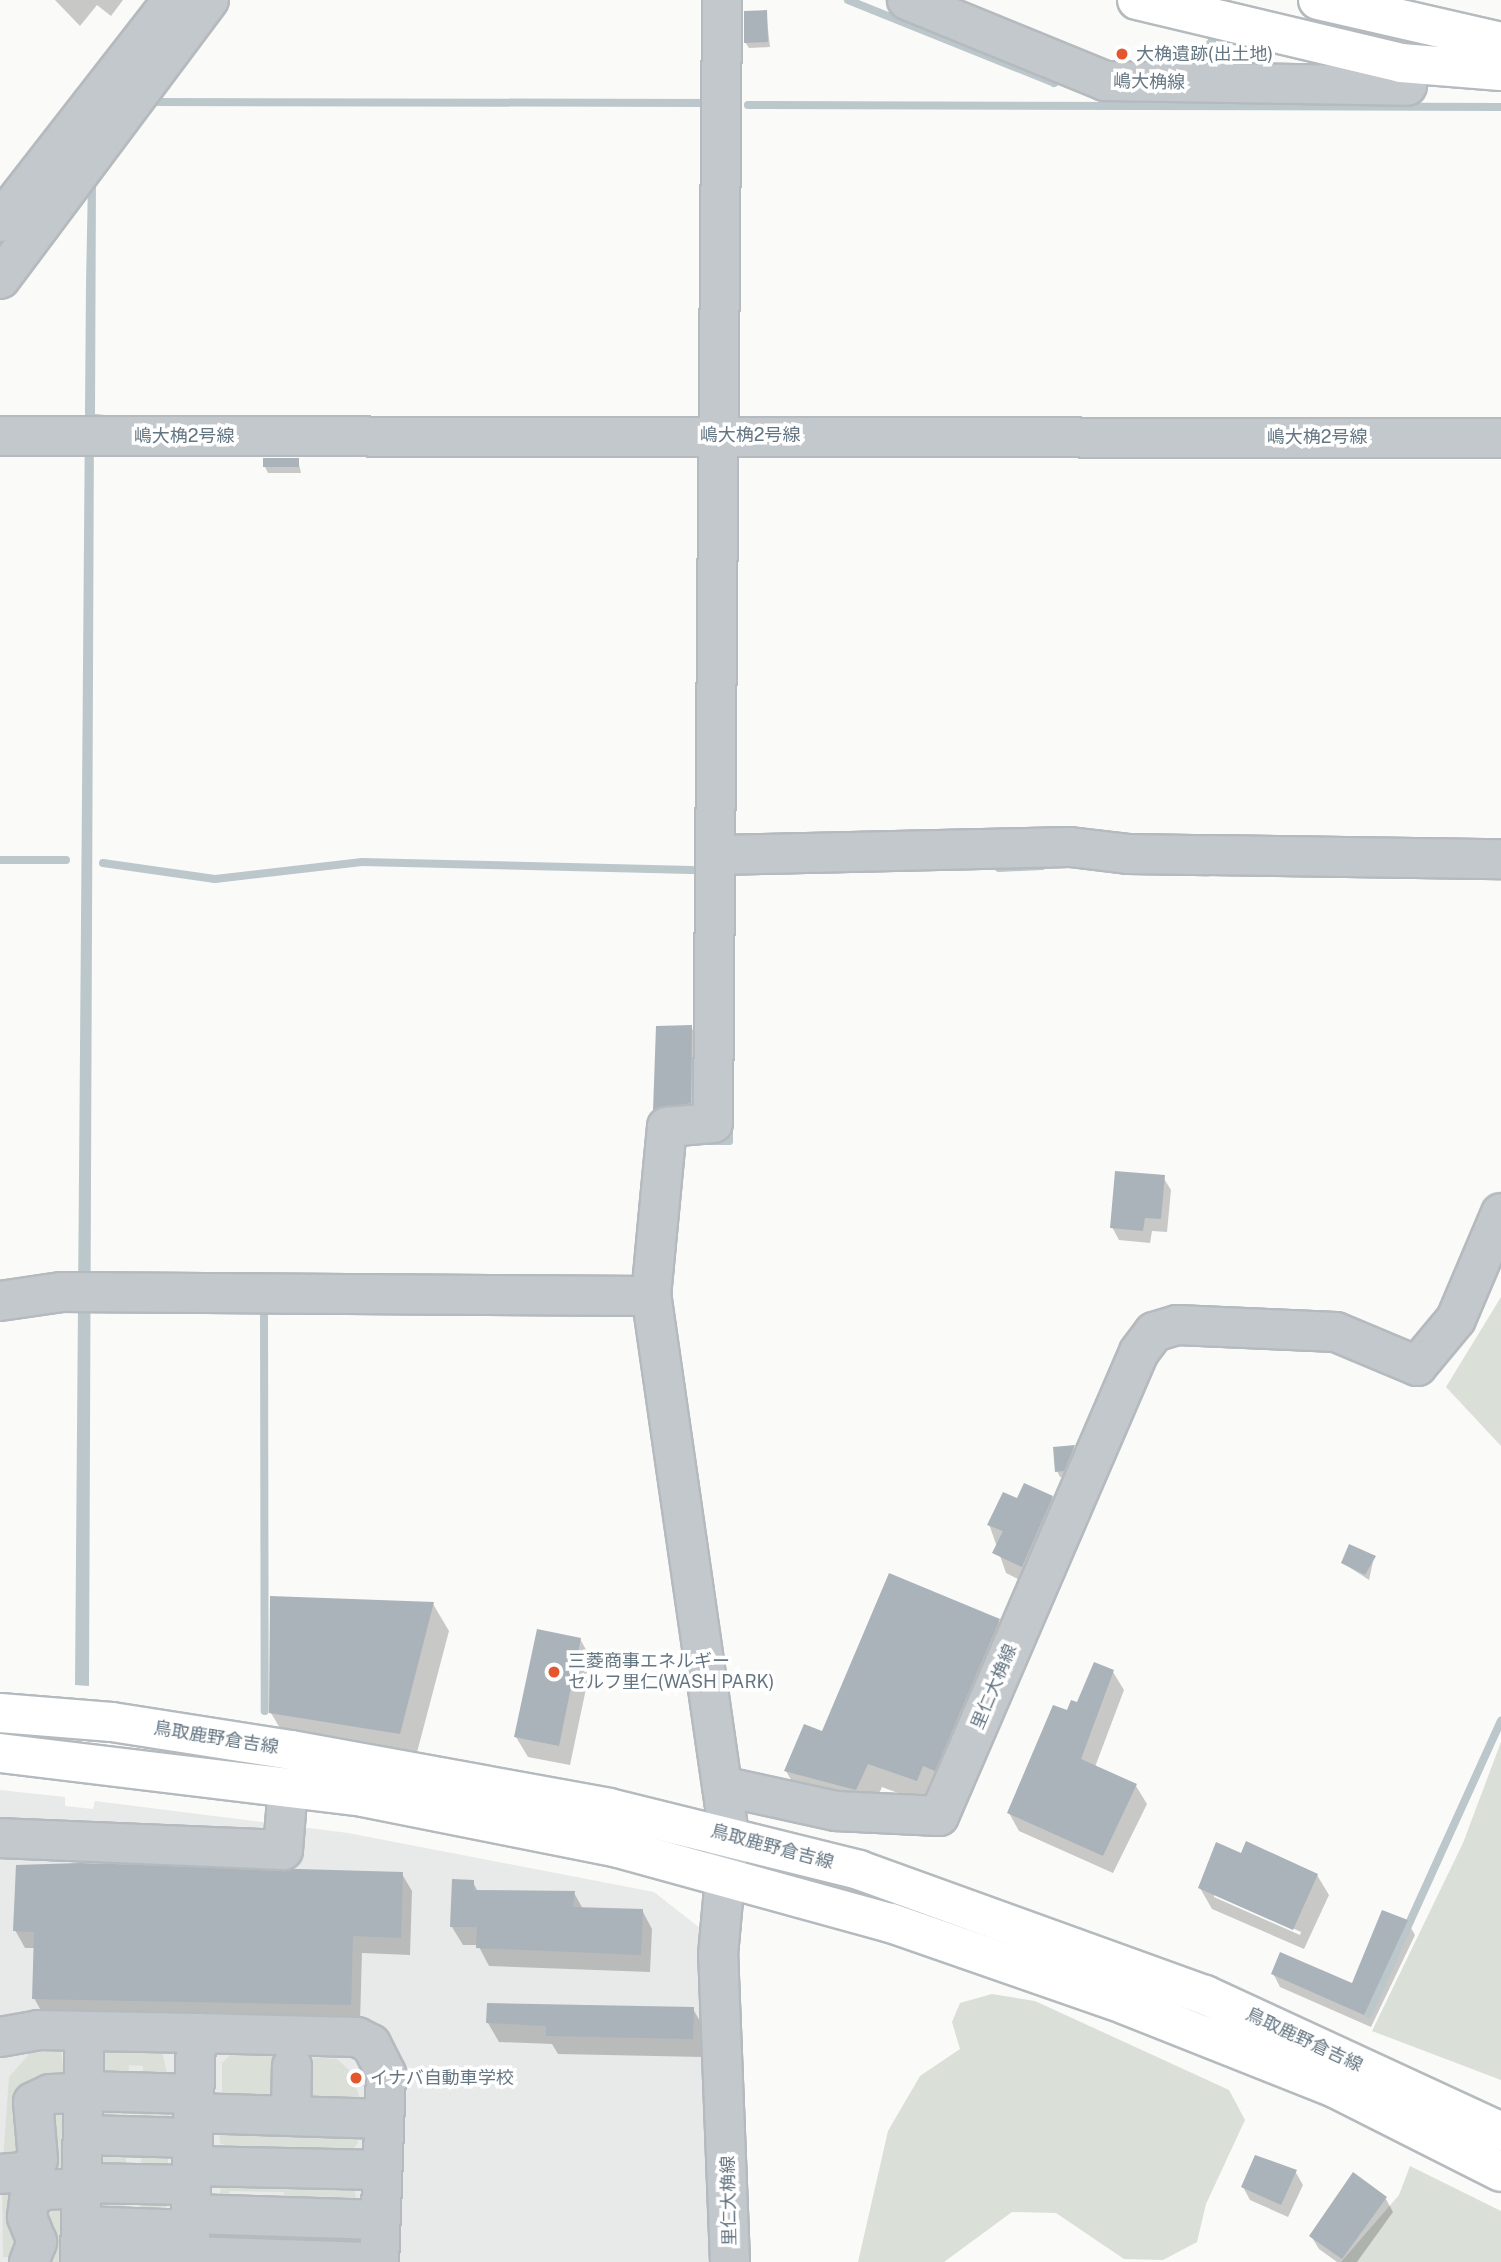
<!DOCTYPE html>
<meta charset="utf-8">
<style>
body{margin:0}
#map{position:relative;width:1501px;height:2262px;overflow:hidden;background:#fafaf8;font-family:"Public Sans","Noto Sans JP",sans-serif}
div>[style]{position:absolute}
.built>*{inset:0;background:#e8e9e9}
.green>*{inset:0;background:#dadfd7}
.water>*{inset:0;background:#bbc7cb}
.shadow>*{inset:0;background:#0003}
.stream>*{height:8px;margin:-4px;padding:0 4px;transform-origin:4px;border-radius:4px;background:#bbc7cb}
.building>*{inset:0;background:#aab3b9}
.roads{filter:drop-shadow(2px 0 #b5babe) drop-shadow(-2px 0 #b5babe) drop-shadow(0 2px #b5babe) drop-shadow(0 -2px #b5babe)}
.minor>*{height:38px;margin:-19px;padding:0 19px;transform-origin:19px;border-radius:19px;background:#c3c8cc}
.major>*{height:38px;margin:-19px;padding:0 19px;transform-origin:19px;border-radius:19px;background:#fff}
.highway>*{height:38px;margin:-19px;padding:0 19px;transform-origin:19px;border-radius:19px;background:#fff}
.dots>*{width:19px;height:19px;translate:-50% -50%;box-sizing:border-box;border:4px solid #fff;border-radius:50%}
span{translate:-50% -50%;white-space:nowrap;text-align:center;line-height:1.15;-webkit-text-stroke:7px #fff;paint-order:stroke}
.poi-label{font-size:18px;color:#657683}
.left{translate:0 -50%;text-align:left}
.street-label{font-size:18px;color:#657683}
</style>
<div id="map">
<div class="built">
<i style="clip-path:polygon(0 1790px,65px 1797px,65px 1806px,93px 1809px,95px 1801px,348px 1833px,654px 1892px,705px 1932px,715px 2262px,0 2262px)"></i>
</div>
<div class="green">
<i style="clip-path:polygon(1501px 1297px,1501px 1446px,1446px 1387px)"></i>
<i style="clip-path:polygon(1501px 1742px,1501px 2080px,1372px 2031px,1463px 1843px)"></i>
<i style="clip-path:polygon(992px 1994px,1035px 2001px,1229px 2090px,1245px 2120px,1206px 2204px,1197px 2242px,1163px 2260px,1124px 2259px,1056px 2213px,1012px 2212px,944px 2262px,858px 2262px,888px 2131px,920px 2076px,960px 2049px,952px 2022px,960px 2003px)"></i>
<i style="clip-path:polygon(61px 2050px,65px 2081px,31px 2149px,3px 2160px,9px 2077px,30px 2053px)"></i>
<i style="clip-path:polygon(104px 2051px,162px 2052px,169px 2082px,143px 2079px,143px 2066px,129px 2065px,128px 2080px,100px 2078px)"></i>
<i style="clip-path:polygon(232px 2053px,337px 2059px,351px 2072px,360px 2099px,222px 2096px,222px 2063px)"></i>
<i style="clip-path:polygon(100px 2103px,169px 2109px,169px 2128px,142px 2126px,143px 2111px,127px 2111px,127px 2126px,103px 2129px)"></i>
<i style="clip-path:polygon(63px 2106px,62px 2173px,20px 2257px,3px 2257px,2px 2187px,38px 2124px)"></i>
<i style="clip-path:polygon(219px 2130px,355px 2133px,358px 2143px,351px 2151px,229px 2147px,220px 2143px)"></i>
<i style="clip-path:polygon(101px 2146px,168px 2152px,168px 2170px,141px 2171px,141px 2155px,126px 2155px,126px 2168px,99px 2173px)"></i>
<i style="clip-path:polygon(1410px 2166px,1501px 2211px,1501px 2262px,1341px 2262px,1399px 2195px)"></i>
<i style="clip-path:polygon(222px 2185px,354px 2187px,357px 2203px,284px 2205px,284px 2192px,229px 2191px,229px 2205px,219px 2197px)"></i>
<i style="clip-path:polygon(98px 2196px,166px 2197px,166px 2218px,139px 2217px,140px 2200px,125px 2200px,124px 2210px,100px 2218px)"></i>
<i style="clip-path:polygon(62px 2201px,61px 2262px,42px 2262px,36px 2205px)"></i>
<i style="clip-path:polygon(218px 2230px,358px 2237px,358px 2241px,218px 2240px)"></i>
</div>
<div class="water">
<i style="clip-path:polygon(96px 175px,95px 414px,135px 418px,94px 420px,89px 1686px,75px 1685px,86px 284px,88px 181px)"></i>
</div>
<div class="shadow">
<i style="clip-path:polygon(55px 0,123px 0,111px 16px,97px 5px,80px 26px)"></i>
<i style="clip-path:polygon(766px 12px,770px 47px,749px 48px,745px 42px)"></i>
<i style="clip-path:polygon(298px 460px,301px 473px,268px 473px,265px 467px)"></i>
<i style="clip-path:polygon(691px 1027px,699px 1040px,698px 1116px,662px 1123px,655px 1110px)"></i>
<i style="clip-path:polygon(1163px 1177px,1171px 1190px,1167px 1232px,1152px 1231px,1150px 1243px,1119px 1240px,1112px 1227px)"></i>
<i style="clip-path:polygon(1074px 1447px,1067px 1477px,1060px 1477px,1057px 1471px)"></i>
<i style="clip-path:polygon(1052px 1497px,1064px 1518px,1034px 1587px,1006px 1573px,989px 1524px,1018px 1501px)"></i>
<i style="clip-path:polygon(1374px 1557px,1369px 1580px,1343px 1563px)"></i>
<i style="clip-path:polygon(433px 1604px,449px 1631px,415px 1760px,287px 1740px,271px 1713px)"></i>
<i style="clip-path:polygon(999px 1621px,1013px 1645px,930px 1805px,882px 1787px,870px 1814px,800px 1795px,786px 1771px,823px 1733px)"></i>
<i style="clip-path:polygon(580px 1639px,592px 1660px,570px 1765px,528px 1757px,516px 1737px)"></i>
<i style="clip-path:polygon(1113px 1672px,1124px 1690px,1095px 1767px,1136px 1786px,1147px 1804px,1113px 1873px,1019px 1831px,1009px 1813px,1068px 1712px)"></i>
<i style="clip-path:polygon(evenodd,1242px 1856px,1317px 1875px,1329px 1895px,1304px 1949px,1212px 1909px,1200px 1888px,1242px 1856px,1214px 1894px,1301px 1932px,1300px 1935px,1214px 1897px,1214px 1894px)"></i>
<i style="clip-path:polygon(402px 1874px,412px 1891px,410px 1955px,362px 1953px,360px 2022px,44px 2016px,34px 1998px,35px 1948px,25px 1948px,15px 1930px)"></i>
<i style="clip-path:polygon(473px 1882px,478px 1892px,574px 1893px,583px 1909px,642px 1910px,652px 1929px,650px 1972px,489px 1966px,478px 1945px,463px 1945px,452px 1927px)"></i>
<i style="clip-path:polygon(1407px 1921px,1415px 1935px,1371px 2027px,1280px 1987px,1273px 1973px,1353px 1985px)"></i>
<i style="clip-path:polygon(693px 2009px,704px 2028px,703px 2057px,558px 2054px,552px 2044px,499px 2042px,488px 2023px)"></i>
<i style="clip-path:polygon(1295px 2171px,1303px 2185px,1288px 2217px,1250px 2200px,1243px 2187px)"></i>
<i style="clip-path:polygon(1386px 2199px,1393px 2212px,1357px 2262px,1337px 2262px,1319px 2249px,1311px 2236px)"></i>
</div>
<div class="stream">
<i style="left:848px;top:0;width:222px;rotate:21.9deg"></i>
<i style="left:1054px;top:83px;width:10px;rotate:-29deg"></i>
<i style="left:1178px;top:65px;width:41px;rotate:-34.1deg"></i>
<i style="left:1212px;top:42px;width:15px;rotate:-90deg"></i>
<i style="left:151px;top:102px;width:560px;rotate:0.1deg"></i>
<i style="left:748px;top:105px;width:753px;rotate:0.15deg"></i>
<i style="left:0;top:860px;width:66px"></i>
<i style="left:103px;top:863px;width:113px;rotate:8.1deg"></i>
<i style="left:215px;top:879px;width:148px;rotate:-6.6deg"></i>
<i style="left:362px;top:862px;width:330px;rotate:1.4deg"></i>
<i style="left:999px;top:868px;width:43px;rotate:-2.7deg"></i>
<i style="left:710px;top:1141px;width:19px"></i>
<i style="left:729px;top:1141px;width:17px;rotate:-90deg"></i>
<i style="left:264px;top:1307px;width:404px;rotate:89.9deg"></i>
<i style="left:1368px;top:2014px;width:322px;rotate:-65.6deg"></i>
</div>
<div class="building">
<i style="clip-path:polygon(767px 10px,768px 42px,744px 43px,744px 11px)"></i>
<i style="clip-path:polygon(263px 458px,299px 458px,299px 467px,263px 467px)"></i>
<i style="clip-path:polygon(692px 1025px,691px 1103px,653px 1111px,656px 1026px)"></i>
<i style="clip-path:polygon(1115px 1171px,1165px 1175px,1161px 1219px,1145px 1218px,1143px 1231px,1110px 1228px)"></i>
<i style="clip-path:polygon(1075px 1445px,1064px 1471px,1055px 1472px,1053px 1447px)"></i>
<i style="clip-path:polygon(1024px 1483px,1053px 1496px,1022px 1567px,992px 1553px,1003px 1531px,987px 1525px,1003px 1492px,1017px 1498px)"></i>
<i style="clip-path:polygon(1349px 1544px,1376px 1556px,1365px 1575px,1341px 1563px)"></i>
<i style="clip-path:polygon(889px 1573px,1000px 1619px,935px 1771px,923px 1766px,917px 1781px,868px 1764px,856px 1790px,784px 1771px,804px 1724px,822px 1731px)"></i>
<i style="clip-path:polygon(270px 1596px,434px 1602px,400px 1734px,269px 1713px)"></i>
<i style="clip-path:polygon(537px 1629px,581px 1638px,559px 1746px,514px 1737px)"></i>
<i style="clip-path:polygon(1094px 1662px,1114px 1670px,1081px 1759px,1137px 1784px,1103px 1856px,1007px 1813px,1053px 1705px,1067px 1710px,1071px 1700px,1077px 1702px)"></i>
<i style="clip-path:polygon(1246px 1841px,1318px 1874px,1293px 1930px,1198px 1888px,1216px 1842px,1241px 1853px)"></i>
<i style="clip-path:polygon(80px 1863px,403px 1872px,401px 1938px,353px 1936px,351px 2005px,32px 1999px,34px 1932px,13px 1931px,16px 1865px)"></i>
<i style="clip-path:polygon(452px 1879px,474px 1880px,474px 1890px,575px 1891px,573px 1907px,643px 1909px,641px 1955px,476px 1948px,477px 1927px,450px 1927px)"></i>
<i style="clip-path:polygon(1382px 1910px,1408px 1920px,1364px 2015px,1271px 1974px,1280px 1952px,1352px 1983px)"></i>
<i style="clip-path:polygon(487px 2003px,694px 2007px,693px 2039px,546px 2036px,546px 2026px,486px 2023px)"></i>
<i style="clip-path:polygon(1255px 2155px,1297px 2170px,1281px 2205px,1241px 2187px)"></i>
<i style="clip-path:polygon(1353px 2172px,1387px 2197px,1342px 2259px,1309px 2236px)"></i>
</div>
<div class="roads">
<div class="minor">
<i style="left:907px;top:0;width:214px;rotate:22.2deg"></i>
<i style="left:1105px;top:81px;width:302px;rotate:0.9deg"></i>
<i style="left:0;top:222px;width:281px;rotate:-52.1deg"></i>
<i style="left:0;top:279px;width:349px;rotate:-53.2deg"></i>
<i style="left:0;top:436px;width:1501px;rotate:0.08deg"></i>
<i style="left:718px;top:855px;width:352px;rotate:-1.3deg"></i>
<i style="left:1070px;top:847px;width:58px;rotate:6.9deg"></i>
<i style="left:1128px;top:854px;width:373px;rotate:0.8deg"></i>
<i style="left:0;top:1301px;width:63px;rotate:-8.3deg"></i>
<i style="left:62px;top:1292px;width:589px;rotate:0.39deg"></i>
<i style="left:722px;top:1786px;width:495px;rotate:-98.2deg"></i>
<i style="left:651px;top:1296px;width:170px;rotate:-84.6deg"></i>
<i style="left:667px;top:1127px;width:46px;rotate:-5deg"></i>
<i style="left:713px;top:1123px;width:1123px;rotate:-89.54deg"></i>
<i style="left:0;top:1838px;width:283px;rotate:2.4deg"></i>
<i style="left:283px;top:1850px;width:63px;rotate:-85.5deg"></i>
<i style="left:0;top:2037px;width:39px;rotate:-10deg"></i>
<i style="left:38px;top:2030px;width:158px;rotate:1.1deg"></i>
<i style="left:196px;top:2033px;width:161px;rotate:1.4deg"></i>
<i style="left:357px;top:2037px;width:16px;rotate:27deg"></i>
<i style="left:371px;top:2044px;width:34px;rotate:63deg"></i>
<i style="left:386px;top:2074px;width:188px;rotate:92.1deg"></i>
<i style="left:84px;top:2091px;width:110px;rotate:1.6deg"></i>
<i style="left:193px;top:2113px;width:191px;rotate:1.8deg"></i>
<i style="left:291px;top:2116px;width:50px;rotate:-88.9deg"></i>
<i style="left:83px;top:2135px;width:110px;rotate:1.6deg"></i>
<i style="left:192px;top:2166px;width:190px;rotate:1.2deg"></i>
<i style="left:0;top:2174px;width:24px;rotate:-5deg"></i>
<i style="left:24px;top:2172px;width:18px;rotate:-41deg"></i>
<i style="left:38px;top:2160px;width:58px;rotate:-94.9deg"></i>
<i style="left:33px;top:2102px;width:19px;rotate:-25deg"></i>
<i style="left:50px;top:2094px;width:34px;rotate:-2deg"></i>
<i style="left:82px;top:2183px;width:109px;rotate:1.1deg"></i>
<i style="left:191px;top:2214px;width:189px;rotate:1.8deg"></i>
<i style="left:81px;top:2226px;width:109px;rotate:2.1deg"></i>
<i style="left:189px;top:2256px;width:180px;rotate:1.9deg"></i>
<i style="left:80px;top:2258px;width:91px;rotate:2.5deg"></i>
<i style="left:29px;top:2262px;width:22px;rotate:-68deg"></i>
<i style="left:37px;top:2242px;width:27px;rotate:-112deg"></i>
<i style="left:27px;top:2217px;width:17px;rotate:-83deg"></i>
<i style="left:29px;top:2200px;width:17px;rotate:-36deg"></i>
<i style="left:43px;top:2190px;width:39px;rotate:-3deg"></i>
<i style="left:80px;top:2262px;width:231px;rotate:-88.8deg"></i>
<i style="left:189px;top:2262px;width:229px;rotate:-88.2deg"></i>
<i style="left:730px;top:2262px;width:307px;rotate:-92.2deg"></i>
<i style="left:718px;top:1955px;width:121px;rotate:-84.8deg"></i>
<i style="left:729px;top:1835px;width:49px;rotate:-98.1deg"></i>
<i style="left:722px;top:1786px;width:117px;rotate:12.4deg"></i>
<i style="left:836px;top:1811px;width:103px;rotate:2.8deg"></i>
<i style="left:939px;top:1816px;width:505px;rotate:-66.68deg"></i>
<i style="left:1139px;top:1352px;width:25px;rotate:-53deg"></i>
<i style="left:1154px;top:1332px;width:24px;rotate:-17deg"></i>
<i style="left:1177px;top:1325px;width:159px;rotate:2.5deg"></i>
<i style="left:1336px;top:1332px;width:88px;rotate:22.8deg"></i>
<i style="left:1417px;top:1366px;width:61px;rotate:-50.3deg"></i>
<i style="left:1456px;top:1319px;width:115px;rotate:-67deg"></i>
</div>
<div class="major">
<i style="left:0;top:1713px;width:112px;rotate:4.6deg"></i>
<i style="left:112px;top:1722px;width:181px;rotate:8.9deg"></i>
<i style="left:291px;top:1750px;width:323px;rotate:10.3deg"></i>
<i style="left:609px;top:1808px;width:258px;rotate:13.9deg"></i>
<i style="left:859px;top:1870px;width:368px;rotate:19.9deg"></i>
<i style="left:1205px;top:1995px;width:326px;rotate:24.8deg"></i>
<i style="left:0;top:1753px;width:366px;rotate:6.9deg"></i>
<i style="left:363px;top:1797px;width:260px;rotate:11.3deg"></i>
<i style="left:618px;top:1848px;width:283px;rotate:15.4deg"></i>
<i style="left:891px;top:1923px;width:249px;rotate:19.2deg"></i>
<i style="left:1126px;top:2005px;width:225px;rotate:21.7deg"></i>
<i style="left:1335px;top:2088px;width:186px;rotate:26.8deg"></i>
</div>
<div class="highway">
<i style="left:1137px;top:0;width:271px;rotate:13.4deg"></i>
<i style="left:1401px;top:63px;width:100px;rotate:4.6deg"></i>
<i style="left:1318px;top:0;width:188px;rotate:12.9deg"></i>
</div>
</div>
<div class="dots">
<i style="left:1122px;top:54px;background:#e4572e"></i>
<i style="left:554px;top:1672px;background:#e4572e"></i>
<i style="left:356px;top:2078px;background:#e4572e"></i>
</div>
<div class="poi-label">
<span class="left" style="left:1136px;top:54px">大桷遺跡(出土地)</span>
<span class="left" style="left:568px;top:1672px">三菱商事エネルギー<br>セルフ里仁(WASH PARK)</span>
<span class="left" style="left:370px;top:2078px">イナバ自動車学校</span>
</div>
<div class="street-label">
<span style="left:1149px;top:82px;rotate:1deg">嶋大桷線</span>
<span style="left:750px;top:435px">嶋大桷2号線</span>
<span style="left:184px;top:436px">嶋大桷2号線</span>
<span style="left:1317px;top:437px">嶋大桷2号線</span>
<span style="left:994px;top:1687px;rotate:-67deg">里仁大桷線</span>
<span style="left:216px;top:1738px;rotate:9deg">鳥取鹿野倉吉線</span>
<span style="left:772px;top:1847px;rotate:15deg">鳥取鹿野倉吉線</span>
<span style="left:1304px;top:2040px;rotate:25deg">鳥取鹿野倉吉線</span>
<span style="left:729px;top:2201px;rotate:-91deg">里仁大桷線</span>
</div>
</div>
